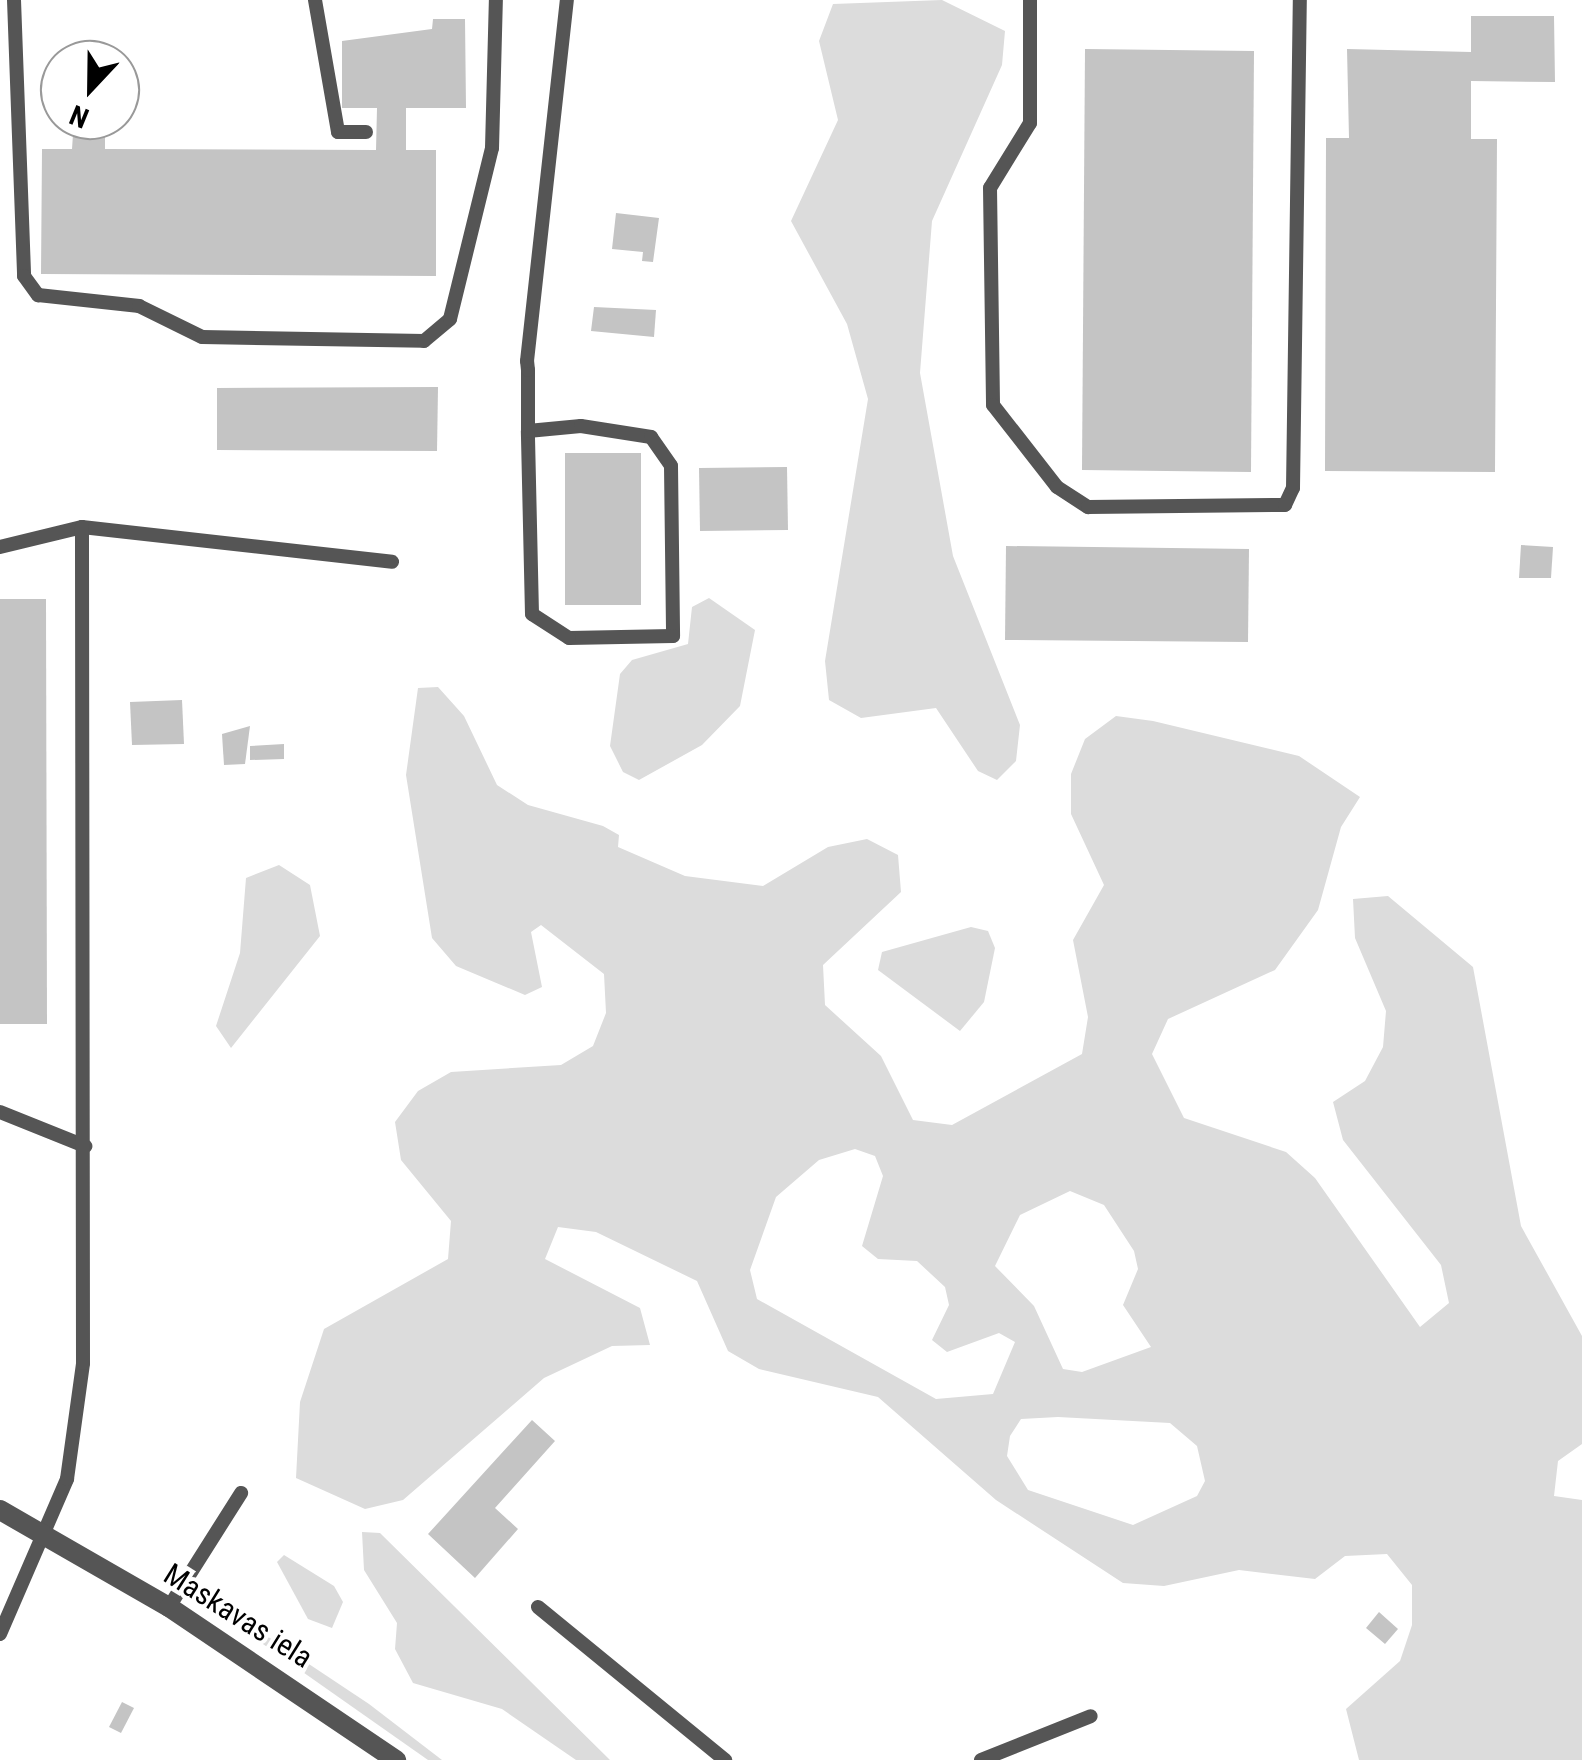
<!DOCTYPE html>
<style>
body{margin:0}
#map{position:relative;width:1582px;height:1760px;overflow:hidden;background:#fff;font-family:"Roboto Condensed",sans-serif}
div>[style]{position:absolute}
.green>*{inset:0;background:#dcdcdc}
.building>*{inset:0;background:#c4c4c4}
.service>*{height:14px;margin:-7px;padding:0 7px;transform-origin:7px;border-radius:7px;background:#555}
.minor>*{height:20px;margin:-10px;padding:0 10px;transform-origin:10px;border-radius:10px;background:#555}
span{translate:-50% -50%;white-space:nowrap;text-align:center;line-height:1.15;-webkit-text-stroke:8px #fff;paint-order:stroke}
.street-label{font-size:30px;color:#000}
.north{position:absolute;left:40px;top:40px;width:100px;height:100px;box-sizing:border-box;background:#fff;border:2px solid #999;border-radius:50%;rotate:202deg;font-size:28px;font-weight:700;line-height:40px;text-align:center;color:#000}
.north::after{content:'';display:block;margin:auto;width:35px;height:45px;background:#000;clip-path:polygon(50% 0,100% 100%,50% 72%,0 100%)}
</style>
<div id="map">
<div class="green">
<i style="clip-path:polygon(942px 0,1005px 31px,1002px 65px,932px 221px,920px 373px,953px 556px,1020px 725px,1016px 761px,997px 780px,978px 771px,936px 708px,861px 718px,829px 700px,825px 661px,868px 399px,847px 324px,791px 221px,838px 120px,819px 41px,833px 4px)"></i>
<i style="clip-path:polygon(709px 598px,755px 630px,740px 706px,702px 745px,639px 780px,623px 772px,610px 746px,620px 674px,632px 660px,688px 644px,692px 607px)"></i>
<i style="clip-path:polygon(evenodd,438px 687px,464px 716px,497px 785px,528px 805px,603px 826px,619px 835px,618px 847px,685px 876px,763px 886px,828px 847px,867px 839px,898px 855px,901px 892px,823px 965px,825px 1005px,881px 1056px,913px 1120px,952px 1125px,1082px 1054px,1088px 1017px,1073px 940px,1104px 885px,1071px 814px,1071px 774px,1085px 739px,1116px 716px,1153px 721px,1299px 756px,1360px 797px,1341px 827px,1318px 910px,1275px 970px,1168px 1019px,1152px 1054px,1184px 1118px,1286px 1152px,1315px 1178px,1420px 1327px,1449px 1303px,1441px 1265px,1343px 1140px,1333px 1102px,1365px 1081px,1383px 1047px,1386px 1011px,1355px 938px,1353px 899px,1388px 896px,1473px 967px,1521px 1226px,1582px 1336px,1582px 1444px,1558px 1461px,1554px 1496px,1582px 1500px,1582px 1760px,1359px 1760px,1346px 1709px,1400px 1661px,1412px 1625px,1412px 1585px,1387px 1554px,1345px 1556px,1315px 1579px,1239px 1570px,1164px 1586px,1123px 1583px,996px 1500px,878px 1397px,759px 1369px,728px 1351px,697px 1281px,596px 1232px,558px 1227px,545px 1259px,640px 1308px,650px 1345px,612px 1346px,544px 1378px,403px 1500px,365px 1509px,296px 1478px,300px 1402px,324px 1329px,448px 1259px,451px 1221px,401px 1160px,395px 1122px,418px 1091px,451px 1072px,561px 1065px,593px 1046px,606px 1013px,604px 974px,541px 925px,531px 932px,542px 987px,525px 995px,456px 966px,432px 938px,406px 775px,418px 688px,438px 687px,855px 1149px,875px 1156px,883px 1176px,862px 1246px,878px 1259px,917px 1261px,945px 1287px,949px 1305px,932px 1340px,947px 1352px,999px 1333px,1015px 1342px,993px 1394px,936px 1399px,757px 1299px,750px 1270px,776px 1197px,819px 1160px,855px 1149px,438px 687px,1070px 1191px,1104px 1205px,1134px 1251px,1138px 1269px,1123px 1305px,1151px 1347px,1082px 1372px,1063px 1369px,1034px 1306px,995px 1266px,1020px 1215px,1070px 1191px,438px 687px,1058px 1417px,1170px 1423px,1197px 1446px,1205px 1481px,1197px 1496px,1133px 1525px,1028px 1490px,1007px 1456px,1010px 1436px,1021px 1419px,1058px 1417px)"></i>
<i style="clip-path:polygon(279px 865px,310px 885px,320px 936px,231px 1048px,216px 1026px,240px 953px,246px 878px)"></i>
<i style="clip-path:polygon(971px 927px,988px 931px,995px 948px,984px 1002px,960px 1031px,878px 970px,882px 952px)"></i>
<i style="clip-path:polygon(362px 1532px,380px 1533px,610px 1760px,576px 1760px,502px 1709px,413px 1683px,395px 1649px,397px 1623px,364px 1570px)"></i>
<i style="clip-path:polygon(284px 1555px,334px 1586px,343px 1602px,332px 1628px,308px 1619px,277px 1562px)"></i>
<i style="clip-path:polygon(208px 1597px,369px 1704px,442px 1760px,428px 1760px,216px 1611px)"></i>
</div>
<div class="building">
<i style="clip-path:polygon(1471px 16px,1554px 16px,1555px 82px,1471px 81px,1471px 139px,1497px 139px,1495px 472px,1325px 471px,1326px 138px,1349px 138px,1347px 49px,1471px 52px)"></i>
<i style="clip-path:polygon(433px 19px,465px 19px,466px 108px,406px 108px,406px 150px,436px 150px,436px 276px,41px 274px,42px 149px,72px 149px,73px 134px,105px 134px,105px 149px,376px 150px,377px 108px,342px 108px,342px 41px,432px 29px)"></i>
<i style="clip-path:polygon(1085px 49px,1254px 51px,1251px 472px,1082px 470px)"></i>
<i style="clip-path:polygon(616px 213px,659px 218px,653px 262px,642px 261px,643px 252px,612px 249px)"></i>
<i style="clip-path:polygon(594px 307px,656px 310px,654px 337px,591px 331px)"></i>
<i style="clip-path:polygon(438px 387px,437px 451px,217px 450px,217px 388px)"></i>
<i style="clip-path:polygon(565px 453px,641px 453px,641px 605px,565px 605px)"></i>
<i style="clip-path:polygon(787px 467px,788px 530px,700px 531px,699px 468px)"></i>
<i style="clip-path:polygon(1521px 545px,1553px 547px,1551px 578px,1519px 578px)"></i>
<i style="clip-path:polygon(1006px 546px,1249px 549px,1248px 642px,1005px 640px)"></i>
<i style="clip-path:polygon(0 599px,46px 599px,47px 1024px,0 1024px)"></i>
<i style="clip-path:polygon(182px 700px,184px 744px,132px 745px,130px 702px)"></i>
<i style="clip-path:polygon(250px 726px,245px 764px,224px 765px,222px 734px)"></i>
<i style="clip-path:polygon(284px 744px,284px 759px,250px 760px,250px 746px)"></i>
<i style="clip-path:polygon(532px 1420px,555px 1441px,495px 1508px,518px 1529px,475px 1578px,428px 1534px)"></i>
<i style="clip-path:polygon(1379px 1612px,1398px 1629px,1385px 1644px,1366px 1628px)"></i>
<i style="clip-path:polygon(122px 1702px,134px 1708px,121px 1733px,109px 1727px)"></i>
</div>
<div class="service">
<i style="left:14px;top:0;width:276px;rotate:87.9deg"></i>
<i style="left:24px;top:276px;width:24px;rotate:54deg"></i>
<i style="left:38px;top:295px;width:102px;rotate:6.2deg"></i>
<i style="left:139px;top:306px;width:70px;rotate:26.2deg"></i>
<i style="left:202px;top:337px;width:222px;rotate:1deg"></i>
<i style="left:424px;top:341px;width:34px;rotate:-40deg"></i>
<i style="left:450px;top:319px;width:176px;rotate:-76.2deg"></i>
<i style="left:492px;top:148px;width:148px;rotate:-88.5deg"></i>
<i style="left:315px;top:0;width:134px;rotate:80.1deg"></i>
<i style="left:338px;top:132px;width:28px"></i>
<i style="left:1030px;top:0;width:123px;rotate:90deg"></i>
<i style="left:1030px;top:123px;width:76px;rotate:121.6deg"></i>
<i style="left:990px;top:188px;width:217px;rotate:89.2deg"></i>
<i style="left:993px;top:405px;width:104px;rotate:52deg"></i>
<i style="left:1057px;top:487px;width:37px;rotate:33deg"></i>
<i style="left:1088px;top:507px;width:197px;rotate:-0.6deg"></i>
<i style="left:1285px;top:505px;width:19px;rotate:-65deg"></i>
<i style="left:1293px;top:488px;width:488px;rotate:-89.2deg"></i>
<i style="left:528px;top:431px;width:53px;rotate:-5.4deg"></i>
<i style="left:581px;top:426px;width:71px;rotate:8.9deg"></i>
<i style="left:651px;top:437px;width:35px;rotate:55deg"></i>
<i style="left:671px;top:466px;width:170px;rotate:89.3deg"></i>
<i style="left:673px;top:636px;width:104px;rotate:178.9deg"></i>
<i style="left:569px;top:638px;width:44px;rotate:-147deg"></i>
<i style="left:532px;top:614px;width:183px;rotate:-91.3deg"></i>
<i style="left:528px;top:431px;width:61px;rotate:-90deg"></i>
<i style="left:528px;top:370px;width:9px;rotate:-96deg"></i>
<i style="left:527px;top:361px;width:363px;rotate:-83.7deg"></i>
<i style="left:0;top:547px;width:84px;rotate:-13.7deg"></i>
<i style="left:82px;top:527px;width:312px;rotate:6.4deg"></i>
<i style="left:0;top:1112px;width:92px;rotate:21.8deg"></i>
<i style="left:169px;top:1607px;width:135px;rotate:-57.7deg"></i>
<i style="left:538px;top:1607px;width:242px;rotate:39.3deg"></i>
<i style="left:0;top:1634px;width:169px;rotate:-66.6deg"></i>
<i style="left:67px;top:1479px;width:117px;rotate:-82.1deg"></i>
<i style="left:83px;top:1363px;width:836px;rotate:-90.07deg"></i>
<i style="left:981px;top:1760px;width:118px;rotate:-21.8deg"></i>
</div>
<div class="minor">
<i style="left:0;top:1510px;width:195px;rotate:29.9deg"></i>
<i style="left:169px;top:1607px;width:274px;rotate:34deg"></i>
</div>
<div class="street-label">
<span style="left:238px;top:1616px;rotate:32deg">Maskavas iela</span>
</div>
<div class="north">N</div>
</div>
